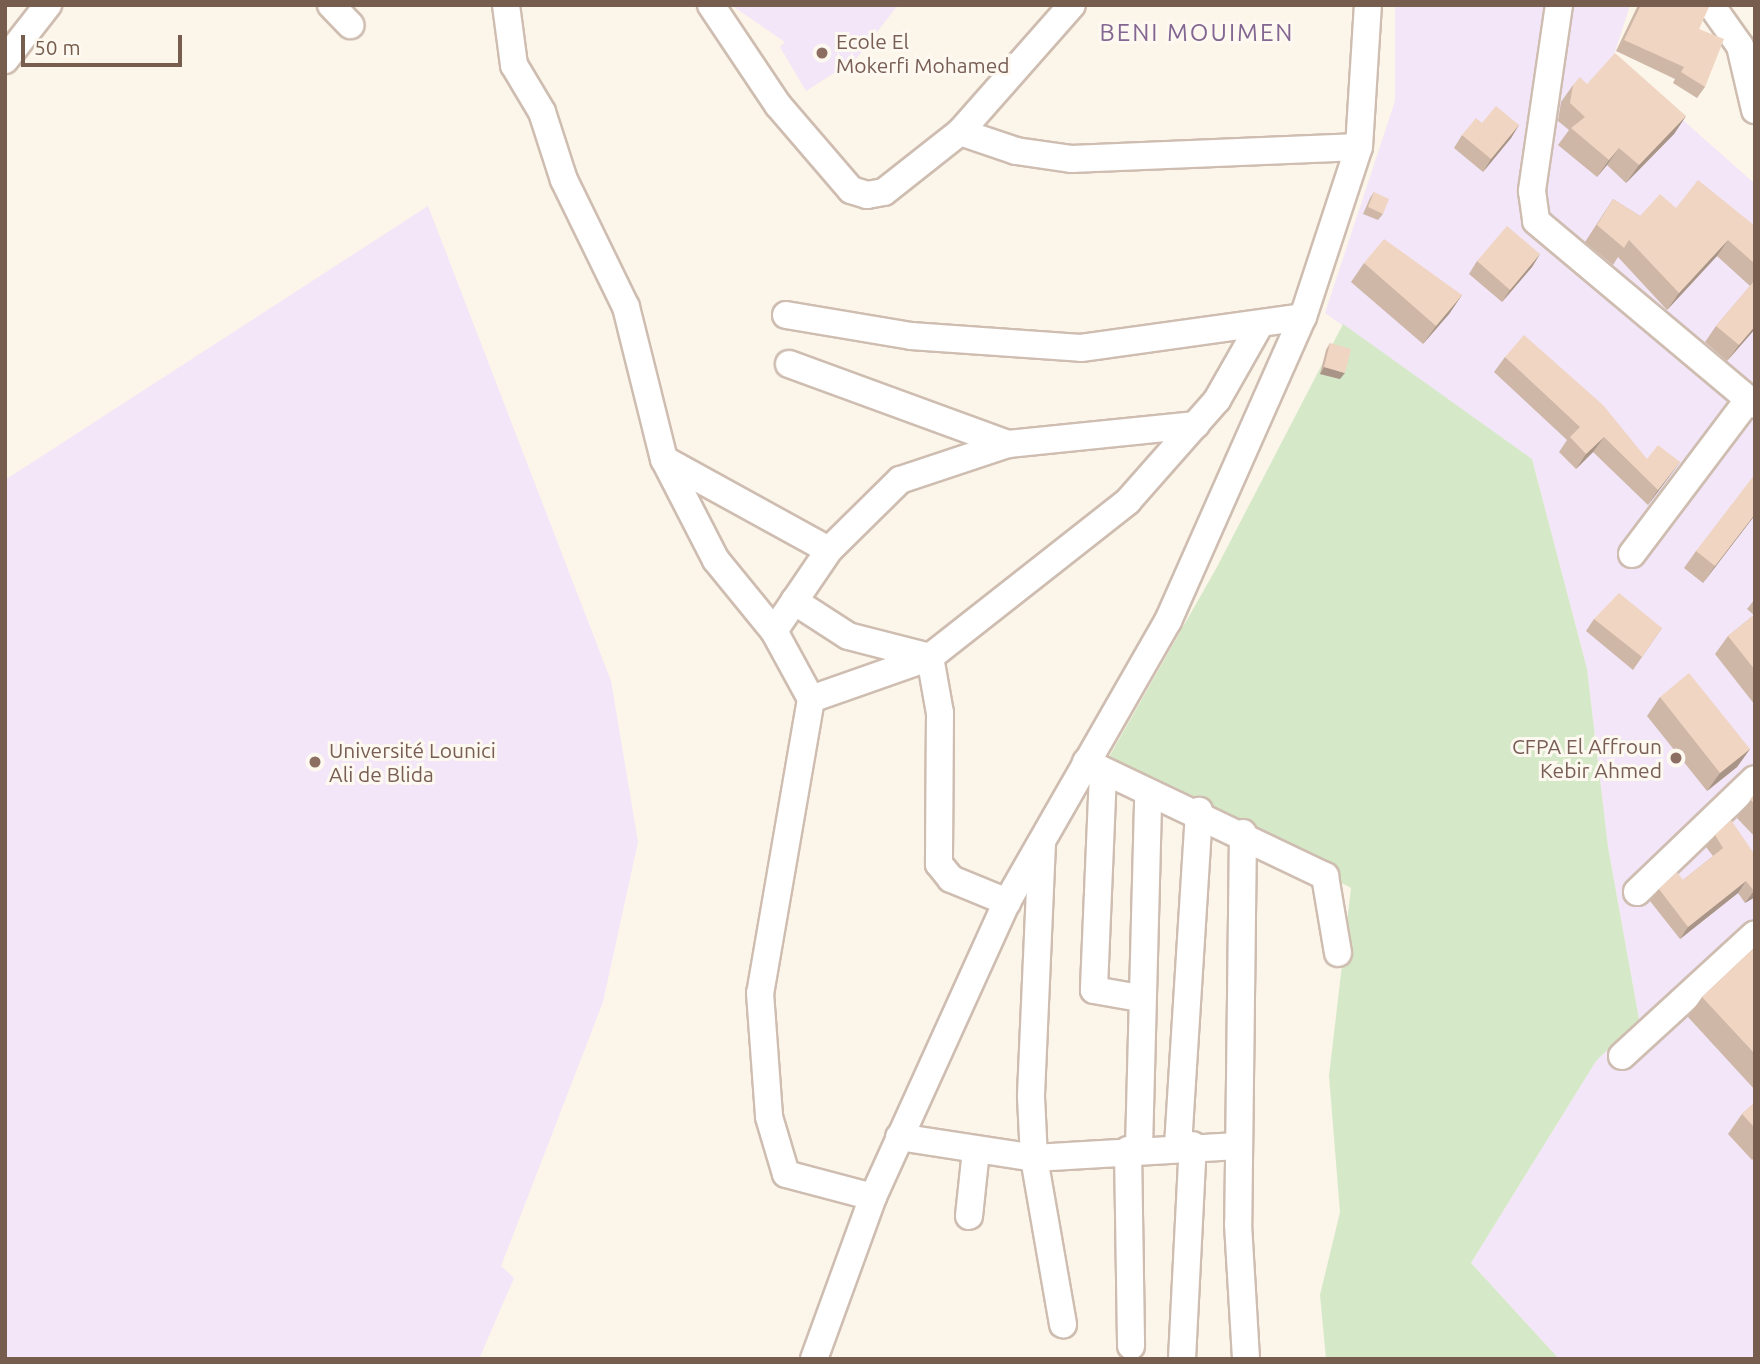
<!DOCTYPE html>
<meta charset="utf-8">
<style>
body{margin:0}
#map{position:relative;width:1760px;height:1364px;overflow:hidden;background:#fcf5ea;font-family:Ubuntu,sans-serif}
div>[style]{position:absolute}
.education>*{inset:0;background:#f2e6f8}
.green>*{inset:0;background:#d5e9c8}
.roads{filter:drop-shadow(2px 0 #cebdb0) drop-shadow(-2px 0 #cebdb0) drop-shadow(0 2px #cebdb0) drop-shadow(0 -2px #cebdb0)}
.minor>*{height:26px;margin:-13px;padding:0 13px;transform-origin:13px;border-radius:13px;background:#fff}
.wall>*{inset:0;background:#ceb7a7}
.shaded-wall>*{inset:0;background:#a89588}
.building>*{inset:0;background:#f0d5c2}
.dots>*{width:19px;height:19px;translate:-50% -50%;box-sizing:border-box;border:4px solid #fef9f0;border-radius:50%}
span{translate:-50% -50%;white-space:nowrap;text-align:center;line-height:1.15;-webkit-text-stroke:6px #fef9f0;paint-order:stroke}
.education-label{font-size:21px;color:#785e54}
.left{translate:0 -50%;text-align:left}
.right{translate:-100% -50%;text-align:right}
.quarter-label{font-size:24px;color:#836691;letter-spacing:2px}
.frame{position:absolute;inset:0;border:7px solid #765d4e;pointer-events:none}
.scale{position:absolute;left:21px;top:35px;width:161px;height:32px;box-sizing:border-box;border:4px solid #765d4e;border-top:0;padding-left:9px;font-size:21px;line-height:24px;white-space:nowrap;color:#765d4e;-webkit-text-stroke:5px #fef9f0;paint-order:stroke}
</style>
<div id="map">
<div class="education">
<i style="clip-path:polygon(731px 5px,898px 5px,856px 59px,806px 91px,780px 47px,785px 42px)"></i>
<i style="clip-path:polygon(1395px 5px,1630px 5px,1613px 58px,1755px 184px,1755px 1359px,1559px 1359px,1471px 1263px,1596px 1061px,1639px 1019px,1608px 847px,1587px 669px,1532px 459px,1325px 313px,1395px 101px)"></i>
<i style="clip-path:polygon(428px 206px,611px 681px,638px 842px,603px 1002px,501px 1266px,514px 1278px,479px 1359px,5px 1359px,5px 480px)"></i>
</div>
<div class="green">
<i style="clip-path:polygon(1343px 324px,1532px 459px,1587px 669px,1608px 847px,1639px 1019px,1596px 1061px,1471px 1263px,1559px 1359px,1326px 1359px,1320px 1295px,1340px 1212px,1329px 1076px,1351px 888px,1109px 757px,1217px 567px)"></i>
</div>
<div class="roads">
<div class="minor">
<i style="left:331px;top:5px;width:28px;rotate:46deg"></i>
<i style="left:506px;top:5px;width:61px;rotate:82.4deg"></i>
<i style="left:514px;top:65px;width:55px;rotate:59.2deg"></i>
<i style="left:542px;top:112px;width:71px;rotate:72.1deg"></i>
<i style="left:564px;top:180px;width:141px;rotate:64deg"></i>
<i style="left:626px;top:307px;width:157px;rotate:76deg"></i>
<i style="left:664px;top:459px;width:114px;rotate:62.8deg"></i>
<i style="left:716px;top:560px;width:92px;rotate:50.8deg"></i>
<i style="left:774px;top:631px;width:77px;rotate:61.4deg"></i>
<i style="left:811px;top:699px;width:126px;rotate:-19.4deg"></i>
<i style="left:930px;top:657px;width:252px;rotate:-38.2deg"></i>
<i style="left:1128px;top:501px;width:135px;rotate:-48.6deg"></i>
<i style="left:1217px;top:400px;width:85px;rotate:-60.4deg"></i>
<i style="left:711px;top:5px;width:120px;rotate:56.2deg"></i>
<i style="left:778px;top:105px;width:112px;rotate:49.3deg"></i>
<i style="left:851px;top:190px;width:17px;rotate:17deg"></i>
<i style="left:867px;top:195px;width:17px;rotate:-10deg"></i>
<i style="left:884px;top:192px;width:97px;rotate:-38.3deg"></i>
<i style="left:960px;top:132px;width:169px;rotate:-48.6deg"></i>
<i style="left:1559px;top:5px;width:188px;rotate:98.3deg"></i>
<i style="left:1532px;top:191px;width:30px;rotate:82deg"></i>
<i style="left:1536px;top:221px;width:286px;rotate:40deg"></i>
<i style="left:1711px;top:5px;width:50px;rotate:54.7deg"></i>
<i style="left:1740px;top:46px;width:66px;rotate:76.8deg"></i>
<i style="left:5px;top:60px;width:70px;rotate:-52deg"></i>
<i style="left:960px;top:132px;width:59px;rotate:18.7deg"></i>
<i style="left:1016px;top:151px;width:57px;rotate:8.1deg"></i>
<i style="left:1072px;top:159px;width:287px;rotate:-2.4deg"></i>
<i style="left:786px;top:315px;width:127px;rotate:9.5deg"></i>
<i style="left:911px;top:336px;width:170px;rotate:4deg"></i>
<i style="left:1081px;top:348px;width:224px;rotate:-7.9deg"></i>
<i style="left:789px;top:364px;width:233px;rotate:20.1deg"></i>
<i style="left:665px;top:460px;width:187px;rotate:28.8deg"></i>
<i style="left:1632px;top:554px;width:193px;rotate:-53deg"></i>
<i style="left:794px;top:601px;width:64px;rotate:32.9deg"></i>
<i style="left:848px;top:636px;width:85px;rotate:14.4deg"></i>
<i style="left:930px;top:657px;width:57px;rotate:79.9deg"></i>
<i style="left:940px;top:713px;width:151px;rotate:90.4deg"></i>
<i style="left:939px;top:864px;width:19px;rotate:51deg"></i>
<i style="left:951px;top:879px;width:61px;rotate:22.3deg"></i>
<i style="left:774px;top:631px;width:98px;rotate:-55.8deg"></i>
<i style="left:829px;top:550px;width:100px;rotate:-44.6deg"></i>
<i style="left:900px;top:480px;width:114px;rotate:-18.4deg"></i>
<i style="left:1008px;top:444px;width:189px;rotate:-5.8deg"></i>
<i style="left:811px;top:699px;width:298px;rotate:99.8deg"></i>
<i style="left:760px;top:993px;width:124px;rotate:85.8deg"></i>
<i style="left:769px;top:1117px;width:59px;rotate:73.4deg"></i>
<i style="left:786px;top:1174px;width:90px;rotate:14.8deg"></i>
<i style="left:1086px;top:762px;width:265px;rotate:25.5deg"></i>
<i style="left:1325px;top:876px;width:78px;rotate:80.4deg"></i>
<i style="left:1103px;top:773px;width:217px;rotate:92.4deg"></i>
<i style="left:1094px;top:990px;width:46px;rotate:10.1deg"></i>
<i style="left:1243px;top:833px;width:391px;rotate:90.7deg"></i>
<i style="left:1238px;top:1224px;width:135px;rotate:86.6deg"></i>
<i style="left:1042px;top:843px;width:254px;rotate:92.5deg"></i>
<i style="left:1031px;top:1097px;width:61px;rotate:87.2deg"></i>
<i style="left:1034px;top:1158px;width:169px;rotate:80.1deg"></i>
<i style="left:1637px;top:892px;width:163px;rotate:-43.8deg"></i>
<i style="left:1622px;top:1056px;width:180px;rotate:-42.5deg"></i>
<i style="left:899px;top:1137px;width:137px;rotate:8.8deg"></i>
<i style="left:1034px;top:1158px;width:204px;rotate:-3.4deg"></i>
<i style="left:1178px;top:1146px;width:336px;rotate:-86.4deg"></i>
<i style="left:1139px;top:1148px;width:355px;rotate:-88.5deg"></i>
<i style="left:1128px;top:1150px;width:196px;rotate:89.1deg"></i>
<i style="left:969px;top:1216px;width:65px;rotate:-83.9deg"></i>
<i style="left:814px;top:1359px;width:172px;rotate:-70deg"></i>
<i style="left:873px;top:1197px;width:324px;rotate:-65.6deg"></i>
<i style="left:1007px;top:902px;width:324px;rotate:-60.2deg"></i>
<i style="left:1168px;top:621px;width:333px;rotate:-66.1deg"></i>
<i style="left:1303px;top:317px;width:179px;rotate:-71.8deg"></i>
<i style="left:1359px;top:147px;width:142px;rotate:-86.4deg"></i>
<i style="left:1182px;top:1359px;width:214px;rotate:-87.1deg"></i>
</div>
</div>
<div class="wall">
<i style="clip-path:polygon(1638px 5px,1705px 5px,1699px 29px,1705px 87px,1697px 98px,1673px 83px,1675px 79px,1616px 51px)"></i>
<i style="clip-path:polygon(1587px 84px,1686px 116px,1674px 134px,1626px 183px,1607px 165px,1597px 177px,1558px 145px,1569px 130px,1558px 121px,1561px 102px,1573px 85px)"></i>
<i style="clip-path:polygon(1482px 123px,1519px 125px,1511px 138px,1483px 172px,1454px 148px,1462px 135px)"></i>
<i style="clip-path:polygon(1374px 192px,1383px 214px,1378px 220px,1363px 214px,1370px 198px)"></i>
<i style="clip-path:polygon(1613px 199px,1640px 216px,1676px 208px,1755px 226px,1755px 329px,1727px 361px,1705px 342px,1716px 326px,1750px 286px,1717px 256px,1667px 310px,1618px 257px,1613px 265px,1585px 242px)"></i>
<i style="clip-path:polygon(1540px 254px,1532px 267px,1502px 302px,1469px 274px,1477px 261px)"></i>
<i style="clip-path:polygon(1364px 263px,1462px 295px,1449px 314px,1423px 344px,1351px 282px)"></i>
<i style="clip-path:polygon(1330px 343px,1340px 379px,1320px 374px,1326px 350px)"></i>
<i style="clip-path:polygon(1505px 357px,1647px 459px,1680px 462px,1648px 505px,1593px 452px,1576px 469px,1559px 452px,1567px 440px,1494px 372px)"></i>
<i style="clip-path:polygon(1755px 515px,1703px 583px,1684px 568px,1696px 551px)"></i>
<i style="clip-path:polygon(1755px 599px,1755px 705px,1715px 654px,1728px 636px,1754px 615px,1747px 609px)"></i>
<i style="clip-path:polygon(1594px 619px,1662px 628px,1633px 670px,1586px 631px)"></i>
<i style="clip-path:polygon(1660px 697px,1750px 749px,1737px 767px,1707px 791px,1647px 716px)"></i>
<i style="clip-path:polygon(1755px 794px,1755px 837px,1737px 818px)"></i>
<i style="clip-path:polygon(1715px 835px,1755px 855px,1755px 897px,1745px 903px,1738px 893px,1680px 939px,1650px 901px,1659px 889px,1683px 880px,1713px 856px,1706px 847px)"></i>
<i style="clip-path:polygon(1755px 947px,1755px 1090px,1688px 1017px,1702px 997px)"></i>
<i style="clip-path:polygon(1755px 1102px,1755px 1157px,1752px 1160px,1728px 1134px,1742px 1114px)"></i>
</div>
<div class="shaded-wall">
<i style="clip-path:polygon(1686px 116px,1674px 134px,1626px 183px,1639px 165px)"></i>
<i style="clip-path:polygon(1519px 125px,1511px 138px,1483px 172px,1491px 159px)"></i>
<i style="clip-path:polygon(1619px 148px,1607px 165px,1597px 177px,1609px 160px)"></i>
<i style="clip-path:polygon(1728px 240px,1717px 256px,1667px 310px,1679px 293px)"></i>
<i style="clip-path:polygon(1540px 254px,1532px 267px,1502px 302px,1510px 290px)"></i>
<i style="clip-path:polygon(1462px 295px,1449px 314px,1423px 344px,1436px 326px)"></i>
<i style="clip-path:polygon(1755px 326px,1755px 329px,1727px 361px,1739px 345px)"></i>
<i style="clip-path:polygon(1324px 367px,1345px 373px,1340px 379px,1320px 374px)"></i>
<i style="clip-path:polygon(1604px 437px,1593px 452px,1576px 469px,1586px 454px)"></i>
<i style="clip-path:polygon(1680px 462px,1669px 477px,1648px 505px,1658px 490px)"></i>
<i style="clip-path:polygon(1755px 514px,1755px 515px,1703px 583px,1715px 566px)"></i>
<i style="clip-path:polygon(1750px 749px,1737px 767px,1707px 791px,1720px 773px)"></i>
<i style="clip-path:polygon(1746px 881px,1738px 893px,1680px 939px,1688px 927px)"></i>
<i style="clip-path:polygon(1755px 891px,1755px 897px,1745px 903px,1754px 891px)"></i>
</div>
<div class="building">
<i style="clip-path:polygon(1641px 5px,1705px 5px,1709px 7px,1699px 29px,1724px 39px,1705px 87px,1681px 72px,1684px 67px,1624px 40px)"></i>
<i style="clip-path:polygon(1615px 53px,1686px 116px,1639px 165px,1619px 148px,1609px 160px,1571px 128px,1585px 117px,1570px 103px,1573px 85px,1580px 77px,1587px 84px)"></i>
<i style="clip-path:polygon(1496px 106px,1519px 125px,1491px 159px,1462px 135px,1476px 118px,1482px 123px)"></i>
<i style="clip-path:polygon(1698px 180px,1755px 226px,1755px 264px,1728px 240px,1679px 293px,1629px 240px,1624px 248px,1597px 225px,1613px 199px,1640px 216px,1660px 194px,1676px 208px)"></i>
<i style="clip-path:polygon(1374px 192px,1389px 199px,1383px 214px,1368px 207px)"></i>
<i style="clip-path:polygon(1507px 226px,1540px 254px,1510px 290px,1477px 261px)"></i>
<i style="clip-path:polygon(1384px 239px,1462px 295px,1436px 326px,1364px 263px)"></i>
<i style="clip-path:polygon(1755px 280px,1755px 326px,1739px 345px,1716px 326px)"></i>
<i style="clip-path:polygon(1524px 335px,1603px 405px,1647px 459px,1658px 445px,1680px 462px,1658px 490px,1604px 437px,1586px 454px,1570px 437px,1580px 427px,1505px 357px)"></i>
<i style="clip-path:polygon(1330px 343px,1351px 349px,1345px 373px,1324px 367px)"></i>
<i style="clip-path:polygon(1755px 474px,1755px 514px,1715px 566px,1696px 551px)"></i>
<i style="clip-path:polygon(1619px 593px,1662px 628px,1642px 657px,1594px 619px)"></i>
<i style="clip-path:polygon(1755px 614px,1755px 670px,1728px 636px)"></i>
<i style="clip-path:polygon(1689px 673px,1750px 749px,1720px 773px,1660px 697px)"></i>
<i style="clip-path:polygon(1755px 794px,1755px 805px,1750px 799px)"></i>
<i style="clip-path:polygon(1731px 820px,1755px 855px,1755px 891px,1754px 891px,1746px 881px,1688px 927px,1659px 889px,1677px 872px,1683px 880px,1723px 848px,1715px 835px)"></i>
<i style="clip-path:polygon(1755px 947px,1755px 1054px,1702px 997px)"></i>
<i style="clip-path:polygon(1755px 1102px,1755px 1128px,1742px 1114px)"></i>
</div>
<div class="dots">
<i style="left:822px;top:53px;background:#8d6e63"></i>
<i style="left:1676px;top:758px;background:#8d6e63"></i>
<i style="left:315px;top:762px;background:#8d6e63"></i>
</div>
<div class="education-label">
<span class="left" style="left:836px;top:53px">Ecole El<br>Mokerfi Mohamed</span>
<span class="right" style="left:1662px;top:758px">CFPA El Affroun<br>Kebir Ahmed</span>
<span class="left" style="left:329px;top:762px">Université Lounici<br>Ali de Blida</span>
</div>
<div class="quarter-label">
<span style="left:1197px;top:33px">BENI MOUIMEN</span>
</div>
<div class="frame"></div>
<div class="scale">50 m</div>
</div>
